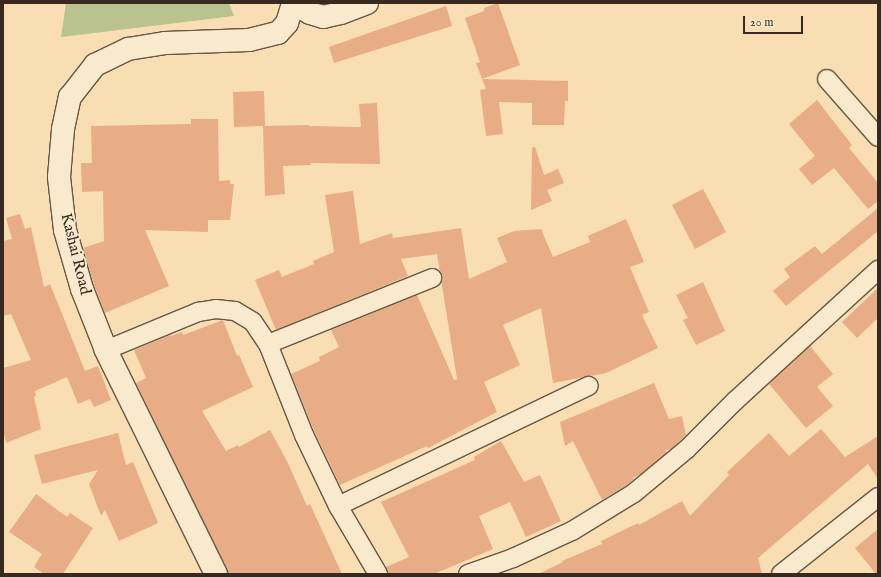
<!DOCTYPE html>
<style>
body{margin:0}
#map{position:relative;width:881px;height:577px;overflow:hidden;background:#f8deb2;font-family:"IM FELL English",serif}
div>[style]{position:absolute}
.green>*{inset:0;background:#bac28e}
.building>*{inset:0;background:#e8ad86}
.roads{filter:drop-shadow(1px 0 #675644) drop-shadow(-1px 0 #675644) drop-shadow(0 1px #675644) drop-shadow(0 -1px #675644)}
.street>*{height:18px;margin:-9px;padding:0 9px;transform-origin:9px;border-radius:9px;background:#faeacd}
.secondary>*{height:22px;margin:-11px;padding:0 11px;transform-origin:11px;border-radius:11px;background:#faeacd}
span{translate:-50% -50%;white-space:nowrap;text-align:center;line-height:1.15;-webkit-text-stroke:4px #faeacd;paint-order:stroke}
.street-label{font-size:16px;color:#372920}
.frame{position:absolute;inset:0;border:4px solid #372920;pointer-events:none}
.scale{position:absolute;left:743px;top:16px;width:60px;height:18px;box-sizing:border-box;border:2px solid #372920;border-top:0;padding-left:5px;font-size:12px;line-height:14px;white-space:nowrap;color:#372920;-webkit-text-stroke:3px #faeacd;paint-order:stroke}
</style>
<div id="map">
<div class="green">
<i style="clip-path:polygon(66px 3px,229px 3px,234px 16px,61px 37px)"></i>
</div>
<div class="building">
<i style="clip-path:polygon(498px 3px,520px 65px,482px 79px,476px 63px,480px 62px,465px 18px,484px 11px,484px 8px)"></i>
<i style="clip-path:polygon(446px 6px,452px 26px,334px 63px,329px 47px)"></i>
<i style="clip-path:polygon(482px 79px,568px 81px,568px 101px,565px 101px,564px 125px,532px 125px,532px 103px,499px 102px,503px 134px,486px 136px,480px 90px,486px 89px)"></i>
<i style="clip-path:polygon(264px 91px,265px 126px,234px 127px,233px 92px)"></i>
<i style="clip-path:polygon(817px 100px,852px 145px,849px 148px,878px 183px,878px 201px,868px 209px,834px 168px,812px 185px,799px 169px,815px 156px,789px 124px)"></i>
<i style="clip-path:polygon(377px 103px,380px 164px,310px 163px,311px 165px,283px 166px,285px 194px,265px 196px,263px 126px,309px 125px,309px 126px,361px 127px,359px 104px)"></i>
<i style="clip-path:polygon(191px 119px,218px 119px,219px 181px,230px 180px,230px 184px,234px 184px,230px 220px,208px 220px,208px 232px,145px 230px,169px 286px,105px 313px,94px 285px,83px 248px,104px 241px,103px 191px,82px 192px,81px 163px,92px 163px,91px 126px,191px 124px)"></i>
<i style="clip-path:polygon(535px 147px,544px 175px,558px 169px,564px 183px,547px 190px,552px 201px,531px 210px,532px 148px)"></i>
<i style="clip-path:polygon(703px 189px,726px 232px,695px 249px,672px 205px)"></i>
<i style="clip-path:polygon(353px 191px,360px 244px,392px 233px,393px 238px,461px 228px,469px 279px,507px 262px,497px 238px,514px 231px,541px 229px,553px 257px,590px 242px,588px 236px,626px 219px,644px 262px,630px 267px,649px 312px,642px 315px,658px 348px,606px 373px,553px 383px,541px 308px,503px 325px,520px 365px,484px 382px,497px 412px,428px 448px,427px 446px,340px 485px,314px 431px,291px 374px,320px 361px,319px 357px,339px 347px,331px 330px,417px 295px,454px 380px,457px 379px,437px 254px,401px 259px,408px 276px,276px 330px,255px 280px,279px 270px,282px 277px,314px 264px,313px 261px,334px 252px,325px 195px)"></i>
<i style="clip-path:polygon(878px 208px,878px 231px,786px 306px,773px 291px,790px 277px,784px 269px,815px 246px,822px 254px)"></i>
<i style="clip-path:polygon(20px 214px,25px 229px,31px 227px,44px 287px,50px 284px,85px 371px,98px 366px,111px 400px,94px 407px,90px 399px,78px 404px,67px 377px,35px 391px,36px 396px,34px 397px,41px 429px,6px 443px,3px 429px,3px 368px,31px 360px,11px 314px,3px 316px,3px 241px,12px 239px,6px 218px)"></i>
<i style="clip-path:polygon(703px 282px,725px 331px,696px 345px,683px 320px,688px 318px,676px 295px)"></i>
<i style="clip-path:polygon(878px 288px,878px 318px,857px 338px,842px 322px)"></i>
<i style="clip-path:polygon(223px 320px,237px 356px,239px 355px,253px 387px,202px 411px,226px 451px,238px 445px,239px 447px,270px 430px,287px 461px,307px 506px,310px 504px,342px 574px,228px 574px,136px 383px,146px 378px,134px 350px,170px 335px,171px 336px,182px 332px,183px 335px)"></i>
<i style="clip-path:polygon(810px 346px,833px 374px,817px 387px,833px 406px,806px 428px,769px 384px)"></i>
<i style="clip-path:polygon(654px 383px,669px 419px,682px 416px,686px 435px,671px 449px,665px 450px,667px 452px,641px 474px,633px 478px,634px 479px,628px 484px,602px 500px,573px 441px,565px 446px,560px 422px)"></i>
<i style="clip-path:polygon(821px 429px,845px 457px,878px 436px,878px 479px,868px 464px,758px 558px,762px 574px,538px 574px,563px 562px,562px 561px,602px 544px,601px 541px,638px 523px,639px 525px,682px 501px,690px 516px,729px 475px,727px 472px,769px 433px,789px 456px)"></i>
<i style="clip-path:polygon(118px 433px,126px 465px,133px 462px,158px 523px,119px 541px,105px 510px,101px 516px,89px 484px,98px 470px,42px 484px,34px 455px)"></i>
<i style="clip-path:polygon(501px 441px,524px 482px,540px 475px,561px 521px,526px 537px,510px 502px,479px 516px,493px 549px,434px 574px,388px 574px,386px 567px,409px 557px,381px 502px,475px 460px,474px 457px)"></i>
<i style="clip-path:polygon(36px 494px,67px 517px,70px 513px,93px 528px,63px 574px,44px 574px,34px 567px,42px 554px,9px 532px)"></i>
<i style="clip-path:polygon(878px 529px,878px 574px,876px 574px,855px 548px)"></i>
</div>
<div class="roads">
<div class="street">
<i style="left:827px;top:79px;width:77px;rotate:48.7deg"></i>
<i style="left:268px;top:344px;width:177px;rotate:-21.9deg"></i>
<i style="left:106px;top:350px;width:100px;rotate:-22.4deg"></i>
<i style="left:198px;top:312px;width:18px;rotate:-9deg"></i>
<i style="left:216px;top:309px;width:19px;rotate:6deg"></i>
<i style="left:235px;top:311px;width:21px;rotate:31deg"></i>
<i style="left:253px;top:322px;width:27px;rotate:56deg"></i>
<i style="left:268px;top:344px;width:98px;rotate:68.4deg"></i>
<i style="left:304px;top:435px;width:79px;rotate:64.4deg"></i>
<i style="left:338px;top:506px;width:79px;rotate:59.5deg"></i>
<i style="left:338px;top:506px;width:278px;rotate:-25.6deg"></i>
<i style="left:468px;top:574px;width:48px;rotate:-19.6deg"></i>
<i style="left:513px;top:558px;width:65px;rotate:-24.6deg"></i>
<i style="left:572px;top:531px;width:73px;rotate:-31.5deg"></i>
<i style="left:634px;top:493px;width:69px;rotate:-39.7deg"></i>
<i style="left:687px;top:449px;width:69px;rotate:-45deg"></i>
<i style="left:736px;top:400px;width:193px;rotate:-42.5deg"></i>
<i style="left:781px;top:574px;width:124px;rotate:-38.4deg"></i>
</div>
<div class="secondary">
<i style="left:294px;top:4px;width:18px;rotate:29deg"></i>
<i style="left:310px;top:13px;width:14px;rotate:17deg"></i>
<i style="left:323px;top:17px;width:18px;rotate:-13deg"></i>
<i style="left:341px;top:13px;width:28px;rotate:-21deg"></i>
<i style="left:216px;top:574px;width:250px;rotate:-116.2deg"></i>
<i style="left:106px;top:350px;width:66px;rotate:-111.5deg"></i>
<i style="left:82px;top:289px;width:61px;rotate:-106.1deg"></i>
<i style="left:65px;top:230px;width:53px;rotate:-96.5deg"></i>
<i style="left:59px;top:177px;width:48px;rotate:-85.2deg"></i>
<i style="left:63px;top:129px;width:33px;rotate:-78deg"></i>
<i style="left:70px;top:97px;width:41px;rotate:-52deg"></i>
<i style="left:95px;top:65px;width:37px;rotate:-26deg"></i>
<i style="left:128px;top:49px;width:37px;rotate:-9deg"></i>
<i style="left:165px;top:43px;width:84px;rotate:-2deg"></i>
<i style="left:249px;top:40px;width:30px;rotate:-14deg"></i>
<i style="left:278px;top:33px;width:13px;rotate:-48deg"></i>
<i style="left:287px;top:23px;width:21px;rotate:-73deg"></i>
</div>
</div>
<div class="street-label">
<span style="left:75px;top:254px;rotate:76deg">Kashai Road</span>
</div>
<div class="frame"></div>
<div class="scale">20 m</div>
</div>
